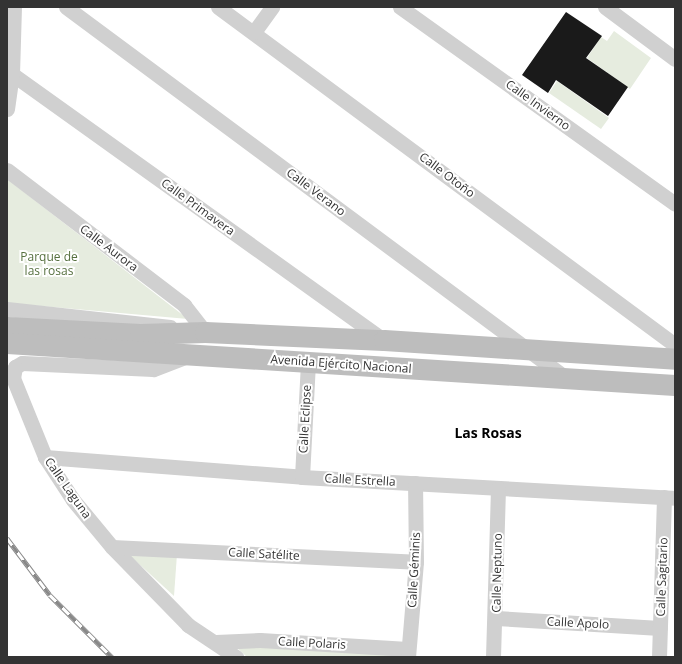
<!DOCTYPE html>
<meta charset="utf-8">
<style>
body{margin:0}
#map{position:relative;width:682px;height:664px;overflow:hidden;background:#fff;font-family:"Open Sans",sans-serif}
div>[style]{position:absolute}
.green>*{inset:0;background:#e6ecdf}
.building>*{inset:0;background:#1a1a1a}
.street>*{height:15px;margin:-7.5px;padding:0 7.5px;transform-origin:7.5px;border-radius:7.5px;background:#d0d0d0}
.secondary>*{height:21px;margin:-10.5px;padding:0 10.5px;transform-origin:10.5px;border-radius:10.5px;background:#bdbdbd}
.rail>*{height:4.5px;margin-top:-2.25px;transform-origin:0;background:repeating-linear-gradient(90deg,#fff 0 9px,#888 0 18px);box-sizing:border-box;border-block:1px solid #888}
span{translate:-50% -50%;white-space:nowrap;text-align:center;line-height:1.15;-webkit-text-stroke:4px #fff;paint-order:stroke}
.street-label{font-size:12px;color:#333}
.park-label{font-size:12px;color:#56703f}
.quarter-label{font-size:14px;color:#000;font-weight:700}
.frame{position:absolute;inset:0;border:8px solid #333;pointer-events:none}
</style>
<div id="map">
<div class="green">
<i style="clip-path:polygon(614px 31px,651px 58px,630px 89px,587px 58px,601px 37px,607px 41px)"></i>
<i style="clip-path:polygon(557px 81px,609px 118px,601px 129px,549px 93px)"></i>
<i style="clip-path:polygon(7px 179px,188px 319px,7px 303px)"></i>
<i style="clip-path:polygon(126px 552px,177px 554px,174px 596px)"></i>
<i style="clip-path:polygon(235px 646px,406px 651px,405px 657px,247px 657px)"></i>
</div>
<div class="building">
<i style="clip-path:polygon(566px 12px,602px 36px,586px 58px,628px 87px,608px 116px,556px 80px,548px 93px,522px 75px)"></i>
</div>
<div class="street">
<i style="left:66px;top:7px;width:623px;rotate:36.58deg"></i>
<i style="left:218px;top:7px;width:568px;rotate:36.49deg"></i>
<i style="left:400px;top:7px;width:338px;rotate:35.6deg"></i>
<i style="left:605px;top:7px;width:87px;rotate:36.6deg"></i>
<i style="left:254px;top:32px;width:31px;rotate:-54deg"></i>
<i style="left:12px;top:74px;width:457px;rotate:35.6deg"></i>
<i style="left:7px;top:109px;width:35px;rotate:-82deg"></i>
<i style="left:12px;top:74px;width:67px;rotate:-88.3deg"></i>
<i style="left:7px;top:170px;width:223px;rotate:37.3deg"></i>
<i style="left:184px;top:305px;width:34px;rotate:52deg"></i>
<i style="left:7px;top:309px;width:164px;rotate:6.3deg"></i>
<i style="left:185px;top:357px;width:34px;rotate:159deg"></i>
<i style="left:153px;top:369px;width:131px;rotate:-177.4deg"></i>
<i style="left:22px;top:363px;width:8px;rotate:150deg"></i>
<i style="left:15px;top:367px;width:11px;rotate:100deg"></i>
<i style="left:13px;top:378px;width:85px;rotate:67.9deg"></i>
<i style="left:45px;top:457px;width:51px;rotate:56.9deg"></i>
<i style="left:73px;top:500px;width:61px;rotate:50.3deg"></i>
<i style="left:112px;top:547px;width:109px;rotate:45.7deg"></i>
<i style="left:188px;top:625px;width:58px;rotate:33.7deg"></i>
<i style="left:45px;top:457px;width:258px;rotate:4.4deg"></i>
<i style="left:302px;top:477px;width:374px;rotate:3.2deg"></i>
<i style="left:302px;top:477px;width:116px;rotate:-87deg"></i>
<i style="left:112px;top:547px;width:304px;rotate:2.8deg"></i>
<i style="left:496px;top:618px;width:164px;rotate:3.5deg"></i>
<i style="left:216px;top:642px;width:44px;rotate:-2.6deg"></i>
<i style="left:260px;top:640px;width:148px;rotate:3.5deg"></i>
<i style="left:408px;top:657px;width:95px;rotate:-85.2deg"></i>
<i style="left:416px;top:562px;width:79px;rotate:-90.7deg"></i>
<i style="left:493px;top:657px;width:168px;rotate:-88.3deg"></i>
<i style="left:659px;top:657px;width:160px;rotate:-88.2deg"></i>
</div>
<div class="secondary">
<i style="left:7px;top:327px;width:133px;rotate:3deg"></i>
<i style="left:140px;top:334px;width:65px;rotate:-1.8deg"></i>
<i style="left:205px;top:332px;width:179px;rotate:2.6deg"></i>
<i style="left:384px;top:340px;width:292px;rotate:3.7deg"></i>
<i style="left:7px;top:343px;width:669px;rotate:3.6deg"></i>
</div>
<div class="rail">
<i style="left:7px;top:538px;width:71px;rotate:53deg"></i>
<i style="left:50px;top:595px;width:88px;rotate:45deg"></i>
</div>
<div class="street-label">
<span style="left:538px;top:105px;rotate:36deg">Calle Invierno</span>
<span style="left:447px;top:175px;rotate:37deg">Calle Otoño</span>
<span style="left:316px;top:192px;rotate:37deg">Calle Verano</span>
<span style="left:198px;top:207px;rotate:36deg">Calle Primavera</span>
<span style="left:109px;top:248px;rotate:37deg">Calle Aurora</span>
<span style="left:341px;top:364px;rotate:4deg">Avenida Ejército Nacional</span>
<span style="left:305px;top:419px;rotate:-87deg">Calle Eclipse</span>
<span style="left:360px;top:480px;rotate:3deg">Calle Estrella</span>
<span style="left:68px;top:488px;rotate:55deg">Calle Laguna</span>
<span style="left:264px;top:554px;rotate:3deg">Calle Satélite</span>
<span style="left:414px;top:570px;rotate:-87deg">Calle Géminis</span>
<span style="left:497px;top:573px;rotate:-89deg">Calle Neptuno</span>
<span style="left:662px;top:577px;rotate:-88deg">Calle Sagitario</span>
<span style="left:578px;top:623px;rotate:3deg">Calle Apolo</span>
<span style="left:312px;top:643px;rotate:3deg">Calle Polaris</span>
</div>
<div class="park-label">
<span style="left:49px;top:264px">Parque de<br>las rosas</span>
</div>
<div class="quarter-label">
<span style="left:488px;top:433px">Las Rosas</span>
</div>
<div class="frame"></div>
</div>
